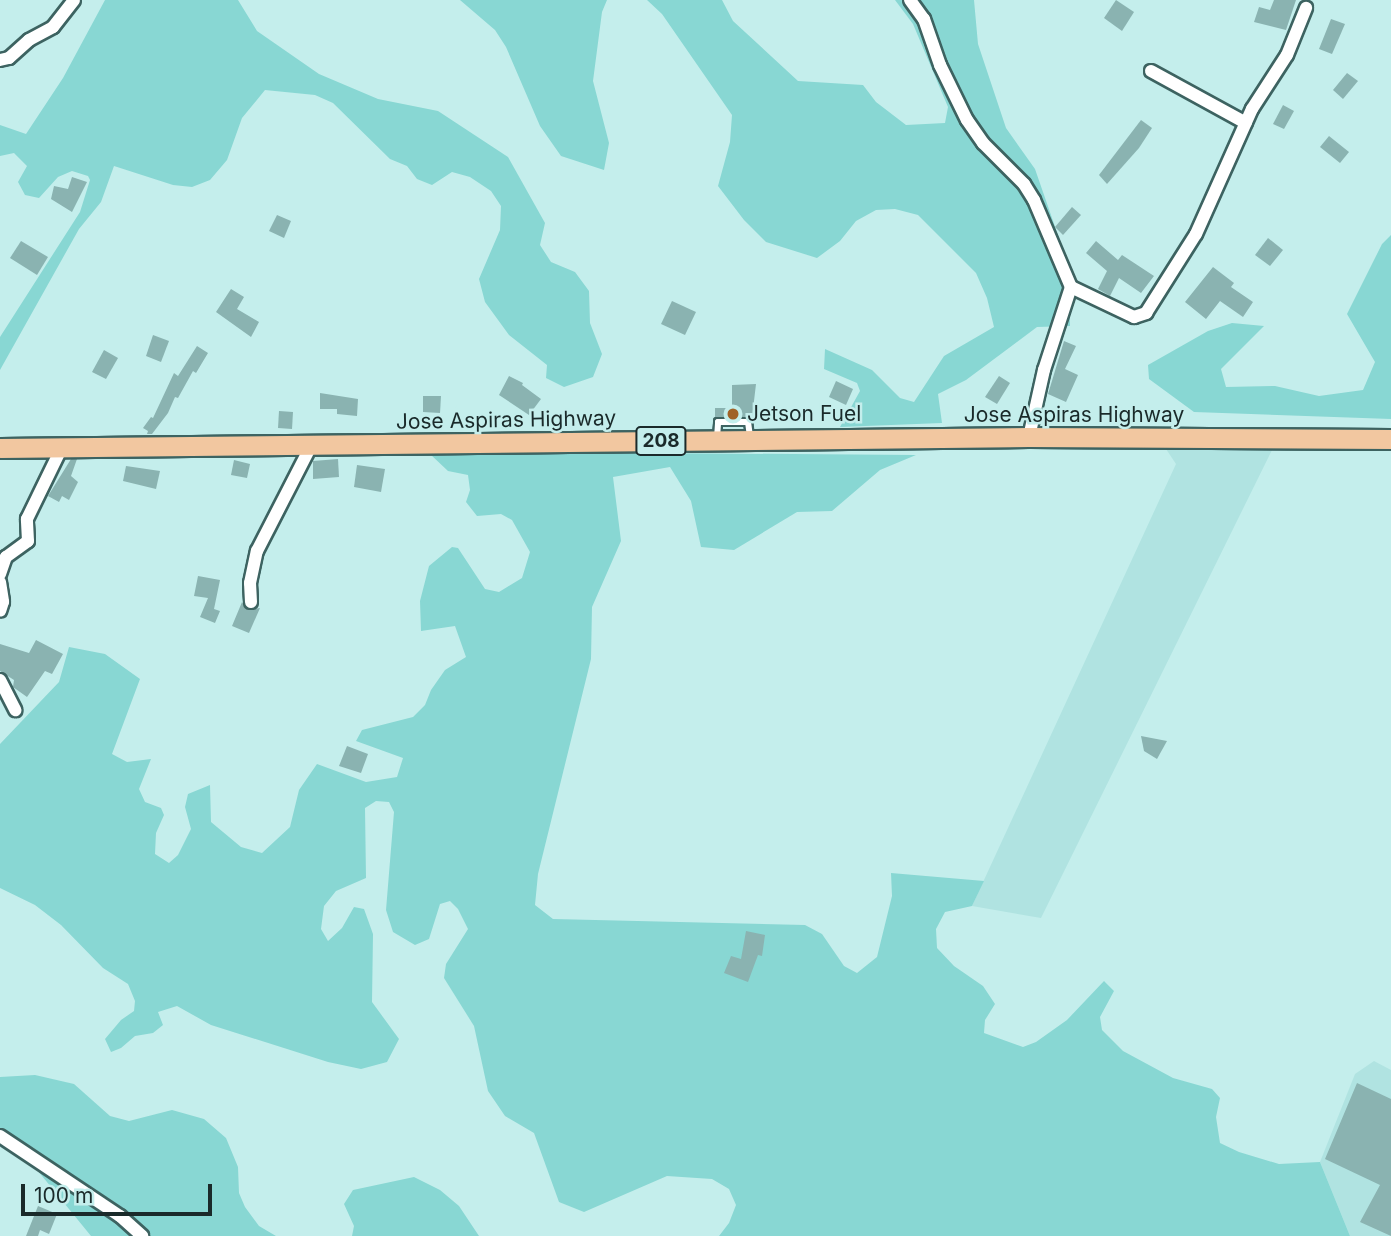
<!DOCTYPE html>
<style>
body{margin:0}
#map{position:relative;width:1391px;height:1236px;overflow:hidden;background:#c4eeec;font-family:Inter,sans-serif}
div>[style]{position:absolute}
.built>*{inset:0;background:#b0e3e1}
.green>*{inset:0;background:#88d7d3}
.building>*{inset:0;background:#8ab3b1}
.roads{filter:drop-shadow(2px 0 #3d6361) drop-shadow(-2px 0 #3d6361) drop-shadow(0 2px #3d6361) drop-shadow(0 -2px #3d6361)}
.lane>*{height:6px;margin:-3px;padding:0 3px;transform-origin:3px;border-radius:3px;background:#fff}
.street>*{height:12px;margin:-6px;padding:0 6px;transform-origin:6px;border-radius:6px;background:#fff}
.primary>*{height:19px;margin:-9.5px;padding:0 9.5px;transform-origin:9.5px;border-radius:9.5px;background:#f2c7a0}
.dots>*{width:19px;height:19px;translate:-50% -50%;box-sizing:border-box;border:4px solid #c4eeec;border-radius:50%}
span{translate:-50% -50%;white-space:nowrap;text-align:center;line-height:1.15;-webkit-text-stroke:5px #c4eeec;paint-order:stroke}
.shield-label span{padding:2px 5px;background:#c4eeec;border:2px solid;border-radius:5px;-webkit-text-stroke-width:0}
.shield-label{font-size:19px;color:#1a2a2a;font-weight:700}
.poi-label{font-size:21px;color:#1a2a2a}
.left{translate:0 -50%;text-align:left}
.street-label{font-size:21px;color:#1a2a2a}
.scale{position:absolute;left:21px;top:1184px;width:191px;height:32px;box-sizing:border-box;border:4px solid #1a2a2a;border-top:0;padding-left:9px;font-size:21px;line-height:24px;white-space:nowrap;color:#1a2a2a;-webkit-text-stroke:5px #c4eeec;paint-order:stroke}
</style>
<div id="map">
<div class="built">
<i style="clip-path:polygon(1164px 446px,1274px 446px,1041px 918px,972px 906px,1176px 464px)"></i>
<i style="clip-path:polygon(1374px 1061px,1391px 1070px,1391px 1236px,1350px 1236px,1320px 1162px,1355px 1074px)"></i>
</div>
<div class="green">
<i style="clip-path:polygon(105px 0,238px 0,257px 31px,319px 74px,378px 99px,438px 111px,508px 157px,545px 223px,540px 245px,551px 262px,575px 272px,589px 291px,590px 323px,602px 354px,593px 377px,564px 387px,546px 378px,547px 365px,509px 335px,485px 302px,479px 279px,500px 230px,501px 206px,491px 191px,470px 177px,452px 172px,432px 185px,417px 179px,407px 166px,390px 159px,333px 103px,315px 95px,265px 90px,242px 118px,227px 160px,210px 180px,192px 187px,173px 185px,114px 166px,101px 202px,79px 229px,0 370px,0 337px,80px 212px,90px 180px,88px 176px,72px 171px,58px 177px,39px 198px,25px 195px,18px 182px,27px 166px,14px 153px,0 156px,0 125px,26px 134px,63px 78px)"></i>
<i style="clip-path:polygon(460px 0,607px 0,602px 12px,593px 81px,609px 143px,604px 170px,561px 156px,540px 126px,506px 47px,495px 30px)"></i>
<i style="clip-path:polygon(647px 0,722px 0,733px 21px,798px 81px,863px 85px,876px 102px,906px 125px,945px 123px,948px 107px,913px 24px,895px 0,974px 0,978px 44px,1006px 128px,1035px 169px,1069px 267px,1070px 326px,1037px 327px,966px 380px,938px 394px,942px 423px,840px 427px,860px 391px,857px 383px,824px 369px,825px 349px,872px 370px,900px 398px,914px 402px,944px 356px,994px 327px,987px 298px,976px 273px,918px 215px,895px 209px,876px 210px,856px 221px,840px 241px,817px 258px,766px 242px,744px 220px,718px 186px,730px 142px,732px 115px,662px 14px)"></i>
<i style="clip-path:polygon(1391px 235px,1391px 419px,1194px 412px,1149px 379px,1148px 365px,1208px 331px,1232px 323px,1264px 326px,1221px 369px,1226px 387px,1275px 386px,1319px 396px,1363px 390px,1375px 362px,1347px 314px,1382px 244px)"></i>
<i style="clip-path:polygon(506px 452px,916px 455px,880px 470px,832px 511px,797px 512px,734px 550px,701px 547px,691px 501px,670px 467px,613px 477px,621px 541px,592px 607px,591px 659px,538px 874px,535px 905px,553px 919px,805px 925px,822px 934px,844px 966px,857px 973px,877px 957px,892px 896px,891px 873px,984px 881px,972px 906px,945px 912px,936px 929px,937px 948px,954px 966px,983px 986px,995px 1004px,985px 1020px,984px 1033px,1023px 1047px,1036px 1042px,1067px 1020px,1104px 981px,1114px 991px,1100px 1017px,1102px 1030px,1123px 1051px,1173px 1078px,1212px 1089px,1220px 1098px,1216px 1117px,1220px 1143px,1239px 1152px,1279px 1164px,1320px 1162px,1350px 1236px,719px 1236px,729px 1223px,736px 1205px,729px 1189px,712px 1179px,667px 1176px,584px 1212px,559px 1202px,534px 1133px,505px 1116px,488px 1091px,474px 1026px,444px 978px,446px 964px,468px 929px,458px 909px,450px 901px,440px 904px,429px 939px,415px 945px,393px 932px,386px 910px,394px 812px,389px 802px,376px 801px,365px 808px,366px 878px,336px 891px,324px 906px,321px 929px,328px 941px,342px 928px,354px 907px,364px 909px,373px 934px,372px 1002px,399px 1039px,387px 1062px,361px 1069px,328px 1062px,211px 1025px,177px 1006px,158px 1012px,163px 1025px,153px 1033px,135px 1036px,121px 1048px,111px 1052px,105px 1039px,121px 1020px,134px 1011px,135px 1001px,128px 984px,103px 968px,61px 925px,35px 905px,0 888px,0 744px,59px 682px,69px 647px,105px 654px,140px 679px,112px 754px,127px 762px,151px 759px,139px 789px,145px 802px,161px 808px,164px 815px,156px 833px,155px 854px,169px 863px,178px 855px,191px 829px,185px 807px,188px 794px,210px 785px,211px 822px,241px 847px,262px 853px,290px 827px,299px 790px,317px 764px,366px 782px,397px 777px,403px 758px,356px 741px,362px 730px,413px 717px,425px 705px,431px 690px,445px 670px,466px 657px,455px 626px,421px 631px,420px 601px,429px 566px,452px 547px,458px 548px,485px 589px,499px 592px,522px 578px,530px 552px,512px 520px,501px 514px,477px 516px,466px 502px,470px 490px,468px 475px,448px 471px,430px 454px)"></i>
<i style="clip-path:polygon(35px 1075px,74px 1084px,110px 1116px,129px 1121px,172px 1110px,204px 1119px,226px 1138px,238px 1167px,239px 1193px,245px 1207px,259px 1226px,276px 1236px,91px 1236px,29px 1160px,0 1143px,0 1077px)"></i>
<i style="clip-path:polygon(414px 1177px,440px 1190px,459px 1206px,479px 1236px,352px 1236px,354px 1226px,344px 1204px,353px 1190px)"></i>
</div>
<div class="building">
<i style="clip-path:polygon(1116px 0,1134px 12px,1122px 31px,1104px 18px)"></i>
<i style="clip-path:polygon(1274px 0,1296px 0,1286px 30px,1254px 22px,1259px 7px,1270px 10px)"></i>
<i style="clip-path:polygon(1331px 19px,1345px 24px,1332px 54px,1319px 49px)"></i>
<i style="clip-path:polygon(1347px 73px,1358px 81px,1343px 99px,1333px 90px)"></i>
<i style="clip-path:polygon(1283px 105px,1294px 111px,1284px 129px,1273px 124px)"></i>
<i style="clip-path:polygon(1141px 120px,1152px 128px,1139px 148px,1107px 184px,1099px 175px)"></i>
<i style="clip-path:polygon(1329px 136px,1349px 152px,1340px 163px,1320px 147px)"></i>
<i style="clip-path:polygon(72px 177px,87px 182px,72px 212px,51px 199px,54px 186px,68px 189px)"></i>
<i style="clip-path:polygon(1072px 207px,1081px 215px,1063px 235px,1055px 227px)"></i>
<i style="clip-path:polygon(277px 215px,291px 221px,284px 238px,269px 231px)"></i>
<i style="clip-path:polygon(1268px 238px,1283px 250px,1270px 266px,1255px 255px)"></i>
<i style="clip-path:polygon(21px 241px,48px 257px,37px 275px,10px 258px)"></i>
<i style="clip-path:polygon(1096px 241px,1118px 260px,1122px 255px,1154px 276px,1141px 293px,1119px 278px,1110px 296px,1098px 289px,1107px 271px,1086px 253px)"></i>
<i style="clip-path:polygon(1213px 267px,1234px 283px,1231px 287px,1253px 302px,1243px 317px,1220px 301px,1206px 319px,1185px 302px)"></i>
<i style="clip-path:polygon(231px 289px,244px 297px,237px 309px,259px 322px,251px 337px,216px 312px)"></i>
<i style="clip-path:polygon(672px 301px,696px 312px,685px 335px,661px 324px)"></i>
<i style="clip-path:polygon(153px 335px,169px 341px,161px 362px,146px 356px)"></i>
<i style="clip-path:polygon(1064px 341px,1076px 346px,1065px 369px,1078px 375px,1066px 402px,1048px 394px)"></i>
<i style="clip-path:polygon(197px 346px,208px 353px,196px 373px,193px 371px,178px 398px,175px 397px,168px 413px,152px 434px,147px 434px,148px 431px,143px 428px,151px 417px,153px 418px,174px 373px,178px 376px)"></i>
<i style="clip-path:polygon(104px 350px,118px 358px,106px 379px,92px 372px)"></i>
<i style="clip-path:polygon(509px 376px,523px 383px,522px 385px,541px 399px,529px 415px,499px 395px)"></i>
<i style="clip-path:polygon(999px 376px,1010px 383px,997px 404px,985px 397px)"></i>
<i style="clip-path:polygon(836px 381px,853px 389px,846px 405px,829px 397px)"></i>
<i style="clip-path:polygon(756px 384px,752px 418px,715px 417px,715px 408px,732px 408px,732px 385px)"></i>
<i style="clip-path:polygon(320px 393px,358px 399px,357px 416px,337px 414px,337px 409px,320px 409px)"></i>
<i style="clip-path:polygon(423px 396px,441px 396px,440px 413px,423px 412px)"></i>
<i style="clip-path:polygon(279px 411px,293px 412px,292px 429px,278px 428px)"></i>
<i style="clip-path:polygon(71px 459px,77px 459px,71px 476px,78px 482px,69px 500px,62px 496px,59px 502px,48px 496px)"></i>
<i style="clip-path:polygon(338px 459px,339px 477px,313px 479px,313px 461px)"></i>
<i style="clip-path:polygon(234px 460px,250px 464px,247px 478px,231px 475px)"></i>
<i style="clip-path:polygon(357px 465px,385px 469px,381px 492px,354px 487px)"></i>
<i style="clip-path:polygon(126px 466px,160px 471px,156px 489px,123px 481px)"></i>
<i style="clip-path:polygon(198px 576px,220px 580px,214px 609px,220px 611px,215px 623px,200px 617px,208px 598px,194px 596px)"></i>
<i style="clip-path:polygon(242px 602px,248px 610px,260px 608px,249px 633px,232px 626px)"></i>
<i style="clip-path:polygon(36px 640px,63px 654px,52px 674px,45px 671px,27px 697px,13px 687px,14px 680px,0 671px,0 644px,29px 653px)"></i>
<i style="clip-path:polygon(1141px 736px,1167px 741px,1157px 759px,1144px 751px)"></i>
<i style="clip-path:polygon(347px 746px,368px 754px,361px 773px,339px 766px)"></i>
<i style="clip-path:polygon(746px 931px,765px 935px,762px 956px,758px 955px,748px 982px,724px 973px,731px 956px,741px 959px)"></i>
<i style="clip-path:polygon(1357px 1083px,1391px 1099px,1391px 1236px,1360px 1222px,1380px 1185px,1325px 1159px)"></i>
<i style="clip-path:polygon(38px 1206px,57px 1214px,49px 1234px,40px 1230px,38px 1236px,26px 1236px)"></i>
</div>
<div class="roads">
<div class="lane">
<i style="left:717px;top:438px;width:16px;rotate:-86deg"></i>
<i style="left:718px;top:422px;width:30px"></i>
<i style="left:748px;top:422px;width:15px;rotate:82deg"></i>
</div>
<div class="street">
<i style="left:910px;top:0;width:24px;rotate:54deg"></i>
<i style="left:924px;top:19px;width:49px;rotate:70.8deg"></i>
<i style="left:940px;top:65px;width:61px;rotate:63.9deg"></i>
<i style="left:967px;top:120px;width:28px;rotate:55deg"></i>
<i style="left:983px;top:143px;width:58px;rotate:45deg"></i>
<i style="left:1024px;top:184px;width:19px;rotate:58deg"></i>
<i style="left:1034px;top:200px;width:95px;rotate:67deg"></i>
<i style="left:1071px;top:287px;width:70px;rotate:25.5deg"></i>
<i style="left:1134px;top:317px;width:13px;rotate:-18deg"></i>
<i style="left:1146px;top:313px;width:93px;rotate:-57.7deg"></i>
<i style="left:1196px;top:234px;width:137px;rotate:-65.9deg"></i>
<i style="left:1252px;top:109px;width:64px;rotate:-57.1deg"></i>
<i style="left:1287px;top:55px;width:51px;rotate:-68deg"></i>
<i style="left:0;top:60px;width:9px;rotate:-13deg"></i>
<i style="left:9px;top:58px;width:27px;rotate:-42deg"></i>
<i style="left:29px;top:40px;width:27px;rotate:-28deg"></i>
<i style="left:53px;top:27px;width:34px;rotate:-52deg"></i>
<i style="left:1151px;top:71px;width:108px;rotate:28.7deg"></i>
<i style="left:1029px;top:437px;width:69px;rotate:-77.4deg"></i>
<i style="left:1044px;top:370px;width:87px;rotate:-72deg"></i>
<i style="left:0;top:574px;width:18px;rotate:-71deg"></i>
<i style="left:6px;top:557px;width:27px;rotate:-36deg"></i>
<i style="left:28px;top:541px;width:22px;rotate:-93deg"></i>
<i style="left:27px;top:519px;width:80px;rotate:-64.1deg"></i>
<i style="left:0;top:582px;width:20px;rotate:81deg"></i>
<i style="left:3px;top:602px;width:9px;rotate:108deg"></i>
<i style="left:251px;top:602px;width:19px;rotate:-93deg"></i>
<i style="left:250px;top:583px;width:33px;rotate:-78deg"></i>
<i style="left:257px;top:551px;width:118px;rotate:-62.8deg"></i>
<i style="left:0;top:680px;width:34px;rotate:63deg"></i>
<i style="left:0;top:1136px;width:144px;rotate:33.7deg"></i>
<i style="left:120px;top:1216px;width:30px;rotate:42deg"></i>
</div>
<div class="primary">
<i style="left:0;top:448px;width:1029px;rotate:-0.61deg"></i>
<i style="left:1029px;top:437px;width:362px;rotate:0.3deg"></i>
</div>
</div>
<div class="dots">
<i style="left:733px;top:414px;background:#a06227"></i>
</div>
<div class="shield-label">
<span style="left:661px;top:441px">208</span>
</div>
<div class="poi-label">
<span class="left" style="left:747px;top:414px">Jetson Fuel</span>
</div>
<div class="street-label">
<span style="left:1074px;top:415px">Jose Aspiras Highway</span>
<span style="left:506px;top:420px;rotate:-1deg">Jose Aspiras Highway</span>
</div>
<div class="scale">100 m</div>
</div>
